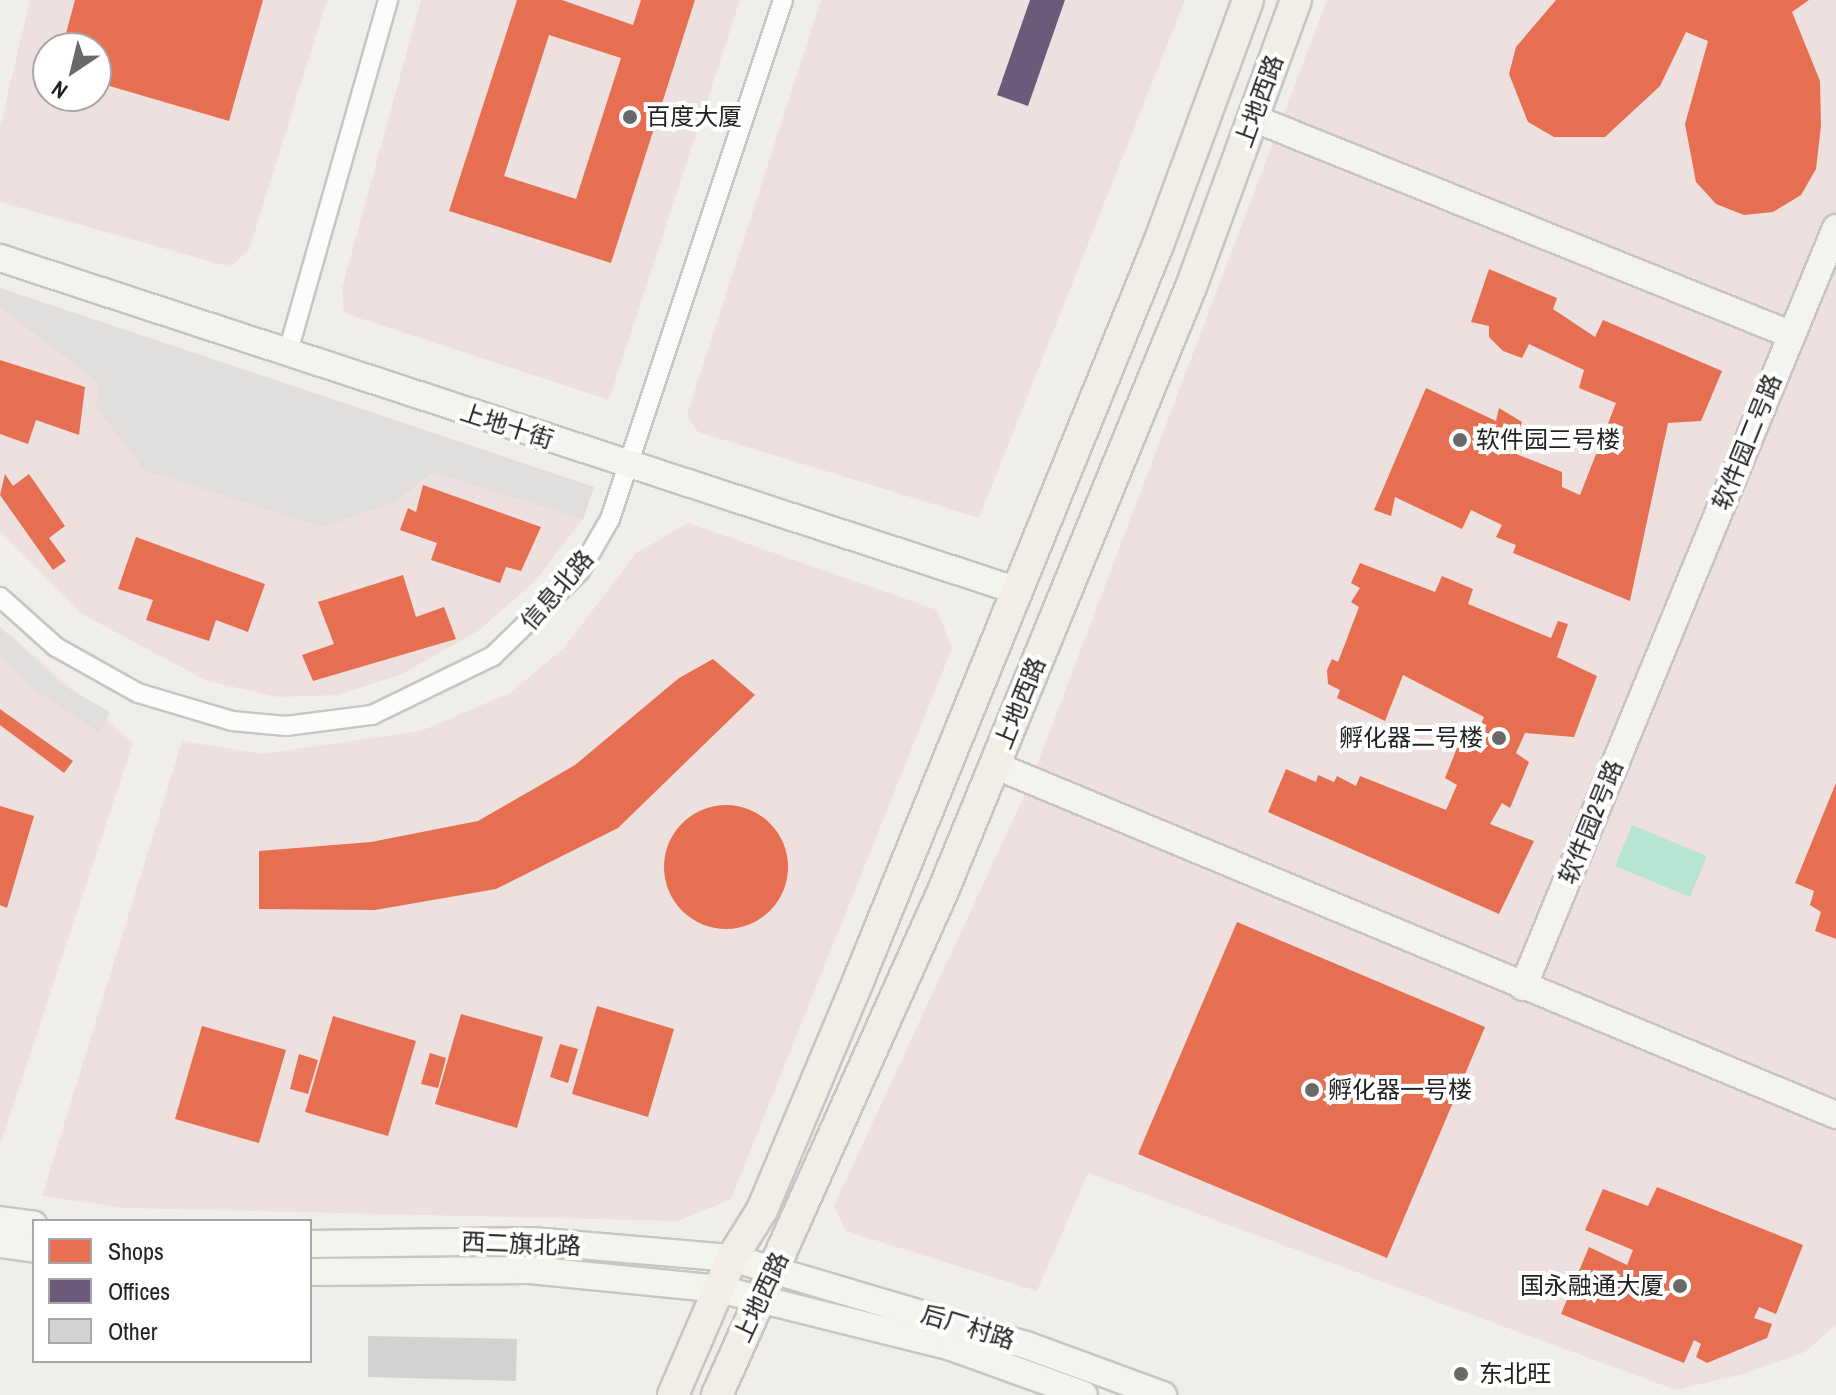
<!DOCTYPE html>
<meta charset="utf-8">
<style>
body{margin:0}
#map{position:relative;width:1836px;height:1395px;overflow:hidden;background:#f0eeeb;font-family:"Archivo Narrow","Noto Sans SC",sans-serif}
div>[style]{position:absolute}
.commercial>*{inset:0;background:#ede0de}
.pitch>*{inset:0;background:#b8e5d3}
.parking>*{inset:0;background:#e0dfde}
.shops>*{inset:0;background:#e76f51}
.round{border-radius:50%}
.offices>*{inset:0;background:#6d597a}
.building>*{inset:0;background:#d4d2d0}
.roads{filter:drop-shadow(2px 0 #c7c6c5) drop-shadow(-2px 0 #c7c6c5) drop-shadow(0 2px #c7c6c5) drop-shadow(0 -2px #c7c6c5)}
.street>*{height:18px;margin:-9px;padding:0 9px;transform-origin:9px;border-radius:9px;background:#fdfcfc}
.secondary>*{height:26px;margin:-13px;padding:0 13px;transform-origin:13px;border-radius:13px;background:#f3f4ed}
.primary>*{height:30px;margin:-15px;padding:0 15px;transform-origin:15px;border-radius:15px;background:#f2ede7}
.dots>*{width:22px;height:22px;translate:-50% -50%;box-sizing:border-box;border:4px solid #fff;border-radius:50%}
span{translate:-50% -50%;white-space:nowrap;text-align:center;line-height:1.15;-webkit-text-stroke:8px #fff;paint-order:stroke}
.street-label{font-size:24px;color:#222}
.poi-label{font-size:24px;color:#222}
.left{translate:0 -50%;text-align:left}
.right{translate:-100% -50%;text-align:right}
.legend{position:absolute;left:32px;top:1219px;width:280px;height:144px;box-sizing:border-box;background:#fff;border:2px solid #a7a7a7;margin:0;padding:10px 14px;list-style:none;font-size:24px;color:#222}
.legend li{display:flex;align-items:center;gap:16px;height:40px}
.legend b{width:40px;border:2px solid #a7a7a7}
.north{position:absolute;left:32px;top:32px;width:80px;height:80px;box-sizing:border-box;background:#fff;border:2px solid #a7a7a7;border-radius:50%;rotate:215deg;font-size:22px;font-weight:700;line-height:32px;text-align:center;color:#222}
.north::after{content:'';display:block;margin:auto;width:28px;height:36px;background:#6a6968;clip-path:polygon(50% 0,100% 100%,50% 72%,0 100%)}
</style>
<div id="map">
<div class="commercial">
<i style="clip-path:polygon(evenodd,30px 0,327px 0,249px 250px,230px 267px,0 202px,0 127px,30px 0,48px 48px,96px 48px,96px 96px,48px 96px,48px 48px)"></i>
<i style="clip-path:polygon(421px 0,740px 0,609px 400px,344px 313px,342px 288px)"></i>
<i style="clip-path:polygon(821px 0,1185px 0,979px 518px,698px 432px,687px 415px)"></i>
<i style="clip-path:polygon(1327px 0,1836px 0,1836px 1325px,1805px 1352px,1743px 1374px,1676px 1390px,1088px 1173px,1037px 1291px,846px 1231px,834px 1206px,1031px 781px)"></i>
<i style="clip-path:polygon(0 288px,594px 487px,583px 519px,535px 581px,478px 631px,400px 675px,337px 695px,278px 697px,207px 681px,82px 614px,0 531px)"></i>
<i style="clip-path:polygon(688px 523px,937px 610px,952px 648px,731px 1199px,678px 1221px,125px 1208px,42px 1196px,182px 741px,262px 754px,421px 731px,510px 693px,564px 648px,636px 553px)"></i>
<i style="clip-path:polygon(0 626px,133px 743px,0 1145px)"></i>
</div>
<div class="pitch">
<i style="clip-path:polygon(1632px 825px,1707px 856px,1690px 897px,1615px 866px)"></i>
</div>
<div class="parking">
<i style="clip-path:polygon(0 288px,594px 487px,583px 519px,433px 472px,397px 501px,323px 527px,144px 470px,95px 405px,100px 384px,0 307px)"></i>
<i style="clip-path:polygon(0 628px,59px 683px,110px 712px,99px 732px,28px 685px,0 656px)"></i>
</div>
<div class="shops">
<i style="clip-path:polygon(75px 0,263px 0,229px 121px,96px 82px,96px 48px,62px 48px)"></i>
<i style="clip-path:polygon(evenodd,517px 0,562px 0,633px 25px,641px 0,695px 0,611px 263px,449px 211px,517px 0,549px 35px,621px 58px,576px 199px,504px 176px,549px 35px)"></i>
<i style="clip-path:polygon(1556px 0,1809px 0,1792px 12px,1820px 81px,1821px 126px,1816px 169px,1801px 195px,1773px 212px,1744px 215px,1716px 204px,1696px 182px,1685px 124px,1708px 41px,1686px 32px,1660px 86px,1605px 137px,1554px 137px,1528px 122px,1509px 74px,1516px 47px)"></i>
<i style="clip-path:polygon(1489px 269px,1557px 298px,1553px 309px,1595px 337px,1603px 320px,1722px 371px,1701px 421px,1668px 423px,1630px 601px,1513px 553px,1516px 545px,1496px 537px,1502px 525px,1471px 510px,1462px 529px,1395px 497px,1391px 516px,1374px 510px,1426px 388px,1496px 421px,1499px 408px,1522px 422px,1511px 452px,1562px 472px,1562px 487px,1580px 495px,1616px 403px,1579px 388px,1584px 370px,1529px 344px,1522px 358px,1503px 351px,1489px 337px,1489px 326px,1471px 322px)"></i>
<i style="clip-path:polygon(0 360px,85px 387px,79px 435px,36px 420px,28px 444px,0 434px)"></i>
<i style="clip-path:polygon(5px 474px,13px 486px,29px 474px,65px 526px,49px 538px,66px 561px,53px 570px,0 495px)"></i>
<i style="clip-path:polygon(423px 485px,541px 527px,521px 571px,506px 567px,500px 583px,431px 560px,437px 543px,400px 530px,408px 508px,416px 512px)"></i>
<i style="clip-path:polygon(136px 537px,265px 584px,248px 632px,216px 620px,209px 641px,146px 620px,153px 600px,118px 589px)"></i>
<i style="clip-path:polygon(1360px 563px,1435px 592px,1442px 576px,1473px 589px,1468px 604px,1551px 638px,1558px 621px,1568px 624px,1557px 657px,1597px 676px,1574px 737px,1525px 733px,1516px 753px,1529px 762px,1510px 808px,1502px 803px,1490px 824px,1534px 841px,1499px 914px,1268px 812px,1286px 769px,1316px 782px,1318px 775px,1334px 782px,1337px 776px,1356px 786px,1360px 776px,1446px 810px,1457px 785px,1445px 778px,1457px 748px,1475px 739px,1484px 717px,1403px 675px,1385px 721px,1337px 698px,1340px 690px,1328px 684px,1327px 670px,1332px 659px,1338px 662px,1359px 607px,1351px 602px,1360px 588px,1351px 583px)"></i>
<i style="clip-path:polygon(403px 575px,416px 617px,444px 607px,456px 639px,313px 681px,302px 655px,334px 644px,318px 602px)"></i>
<i style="clip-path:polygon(713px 659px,755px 695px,618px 828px,496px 889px,375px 910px,259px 909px,259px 851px,371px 842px,478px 821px,575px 765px,679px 678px)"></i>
<i style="clip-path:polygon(0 709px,73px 761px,64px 773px,0 725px)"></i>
<i style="clip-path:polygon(1836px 783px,1836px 939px,1815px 931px,1821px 912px,1810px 905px,1814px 891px,1795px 883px)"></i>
<i class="round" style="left:664px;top:805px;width:124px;height:124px"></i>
<i style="clip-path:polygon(0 806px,34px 816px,7px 908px,0 905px)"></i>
<i style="clip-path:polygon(1237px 922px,1485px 1027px,1387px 1258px,1138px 1154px)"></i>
<i style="clip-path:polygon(597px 1006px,674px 1029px,648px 1117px,572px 1094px)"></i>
<i style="clip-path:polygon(461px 1014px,543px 1037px,517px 1128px,435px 1104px)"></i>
<i style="clip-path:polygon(333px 1016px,416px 1041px,388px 1136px,305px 1112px)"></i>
<i style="clip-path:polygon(202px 1026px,286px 1050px,259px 1143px,175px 1119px)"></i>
<i style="clip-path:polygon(560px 1044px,578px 1049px,568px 1083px,550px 1077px)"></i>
<i style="clip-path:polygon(430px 1053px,446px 1058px,438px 1088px,421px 1084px)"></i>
<i style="clip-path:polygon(299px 1054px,318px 1060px,308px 1094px,290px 1089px)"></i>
<i style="clip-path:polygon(1657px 1187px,1803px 1245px,1776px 1314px,1759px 1307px,1754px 1318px,1772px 1324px,1767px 1338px,1707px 1363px,1696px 1357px,1701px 1344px,1694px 1340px,1684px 1363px,1561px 1314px,1589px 1247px,1627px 1265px,1633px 1250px,1585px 1230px,1603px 1189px,1648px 1206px)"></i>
</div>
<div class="offices">
<i style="clip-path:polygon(1030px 0,1065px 0,1028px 106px,997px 95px)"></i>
</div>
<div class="building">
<i style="clip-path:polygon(368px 1336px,517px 1339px,516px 1381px,368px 1377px)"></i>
</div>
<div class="roads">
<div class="street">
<i style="left:287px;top:355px;width:369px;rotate:-74.1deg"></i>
<i style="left:0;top:597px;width:75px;rotate:41.8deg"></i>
<i style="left:56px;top:647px;width:94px;rotate:29.3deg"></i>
<i style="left:138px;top:693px;width:98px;rotate:16.6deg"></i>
<i style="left:232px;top:721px;width:54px;rotate:5.3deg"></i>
<i style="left:286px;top:726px;width:87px;rotate:-7.3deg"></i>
<i style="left:372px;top:715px;width:135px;rotate:-26deg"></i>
<i style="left:493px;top:656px;width:122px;rotate:-44.3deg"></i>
<i style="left:580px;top:571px;width:60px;rotate:-60deg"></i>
<i style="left:610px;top:519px;width:547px;rotate:-71.57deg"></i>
</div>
<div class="secondary">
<i style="left:1253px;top:118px;width:581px;rotate:21.93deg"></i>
<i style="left:0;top:258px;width:1068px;rotate:18.11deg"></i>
<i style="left:994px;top:765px;width:912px;rotate:22.57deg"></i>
<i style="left:1523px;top:987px;width:821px;rotate:-67.59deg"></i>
<i style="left:0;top:1220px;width:34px;rotate:8deg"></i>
<i style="left:0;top:1244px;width:34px;rotate:8deg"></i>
<i style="left:310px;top:1244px;width:222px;rotate:-0.8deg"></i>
<i style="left:532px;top:1241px;width:201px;rotate:4.9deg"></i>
<i style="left:732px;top:1258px;width:307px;rotate:16.5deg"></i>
<i style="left:1026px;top:1345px;width:146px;rotate:20.1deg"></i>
<i style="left:310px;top:1272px;width:220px;rotate:-0.5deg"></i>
<i style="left:530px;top:1270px;width:190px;rotate:5.7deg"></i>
<i style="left:719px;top:1289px;width:239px;rotate:14deg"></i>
<i style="left:951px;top:1347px;width:141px;rotate:19.8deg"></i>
</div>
<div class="primary">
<i style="left:673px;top:1395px;width:149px;rotate:-66.7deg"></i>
<i style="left:732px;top:1258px;width:57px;rotate:-58deg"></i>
<i style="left:762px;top:1210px;width:251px;rotate:-67.2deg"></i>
<i style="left:859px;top:979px;width:793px;rotate:-67.84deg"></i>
<i style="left:1158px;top:245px;width:261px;rotate:-69.8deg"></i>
<i style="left:717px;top:1395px;width:552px;rotate:-65.85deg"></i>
<i style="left:943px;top:891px;width:653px;rotate:-67.68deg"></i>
<i style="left:1191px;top:287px;width:306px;rotate:-69.9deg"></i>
</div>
</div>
<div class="dots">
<i style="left:630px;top:117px;background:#6a6968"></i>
<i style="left:1460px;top:440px;background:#6a6968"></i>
<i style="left:1499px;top:738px;background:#6a6968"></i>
<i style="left:1312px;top:1090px;background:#6a6968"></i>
<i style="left:1680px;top:1286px;background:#6a6968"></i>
<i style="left:1461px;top:1374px;background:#6a6968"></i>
</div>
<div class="street-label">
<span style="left:1259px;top:101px;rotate:-70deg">上地西路</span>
<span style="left:507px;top:426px;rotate:18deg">上地十街</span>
<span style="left:1747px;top:442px;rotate:-68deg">软件园二号路</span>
<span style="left:557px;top:590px;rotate:-49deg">信息北路</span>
<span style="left:1020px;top:703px;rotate:-68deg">上地西路</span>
<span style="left:1591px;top:822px;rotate:-68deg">软件园2号路</span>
<span style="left:521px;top:1244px;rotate:2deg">西二旗北路</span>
<span style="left:761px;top:1297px;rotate:-65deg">上地西路</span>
<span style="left:968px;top:1327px;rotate:17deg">后厂村路</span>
</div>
<div class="poi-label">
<span class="left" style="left:646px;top:117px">百度大厦</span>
<span class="left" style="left:1476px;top:440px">软件园三号楼</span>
<span class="right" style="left:1483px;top:738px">孵化器二号楼</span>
<span class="left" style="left:1328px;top:1090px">孵化器一号楼</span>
<span class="right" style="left:1664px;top:1286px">国永融通大厦</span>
<span class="left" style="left:1479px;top:1374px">东北旺</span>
</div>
<ul class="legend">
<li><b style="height:22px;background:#e76f51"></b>Shops</li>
<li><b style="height:22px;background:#6d597a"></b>Offices</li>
<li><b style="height:22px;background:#d4d2d0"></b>Other</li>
</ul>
<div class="north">N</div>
</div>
